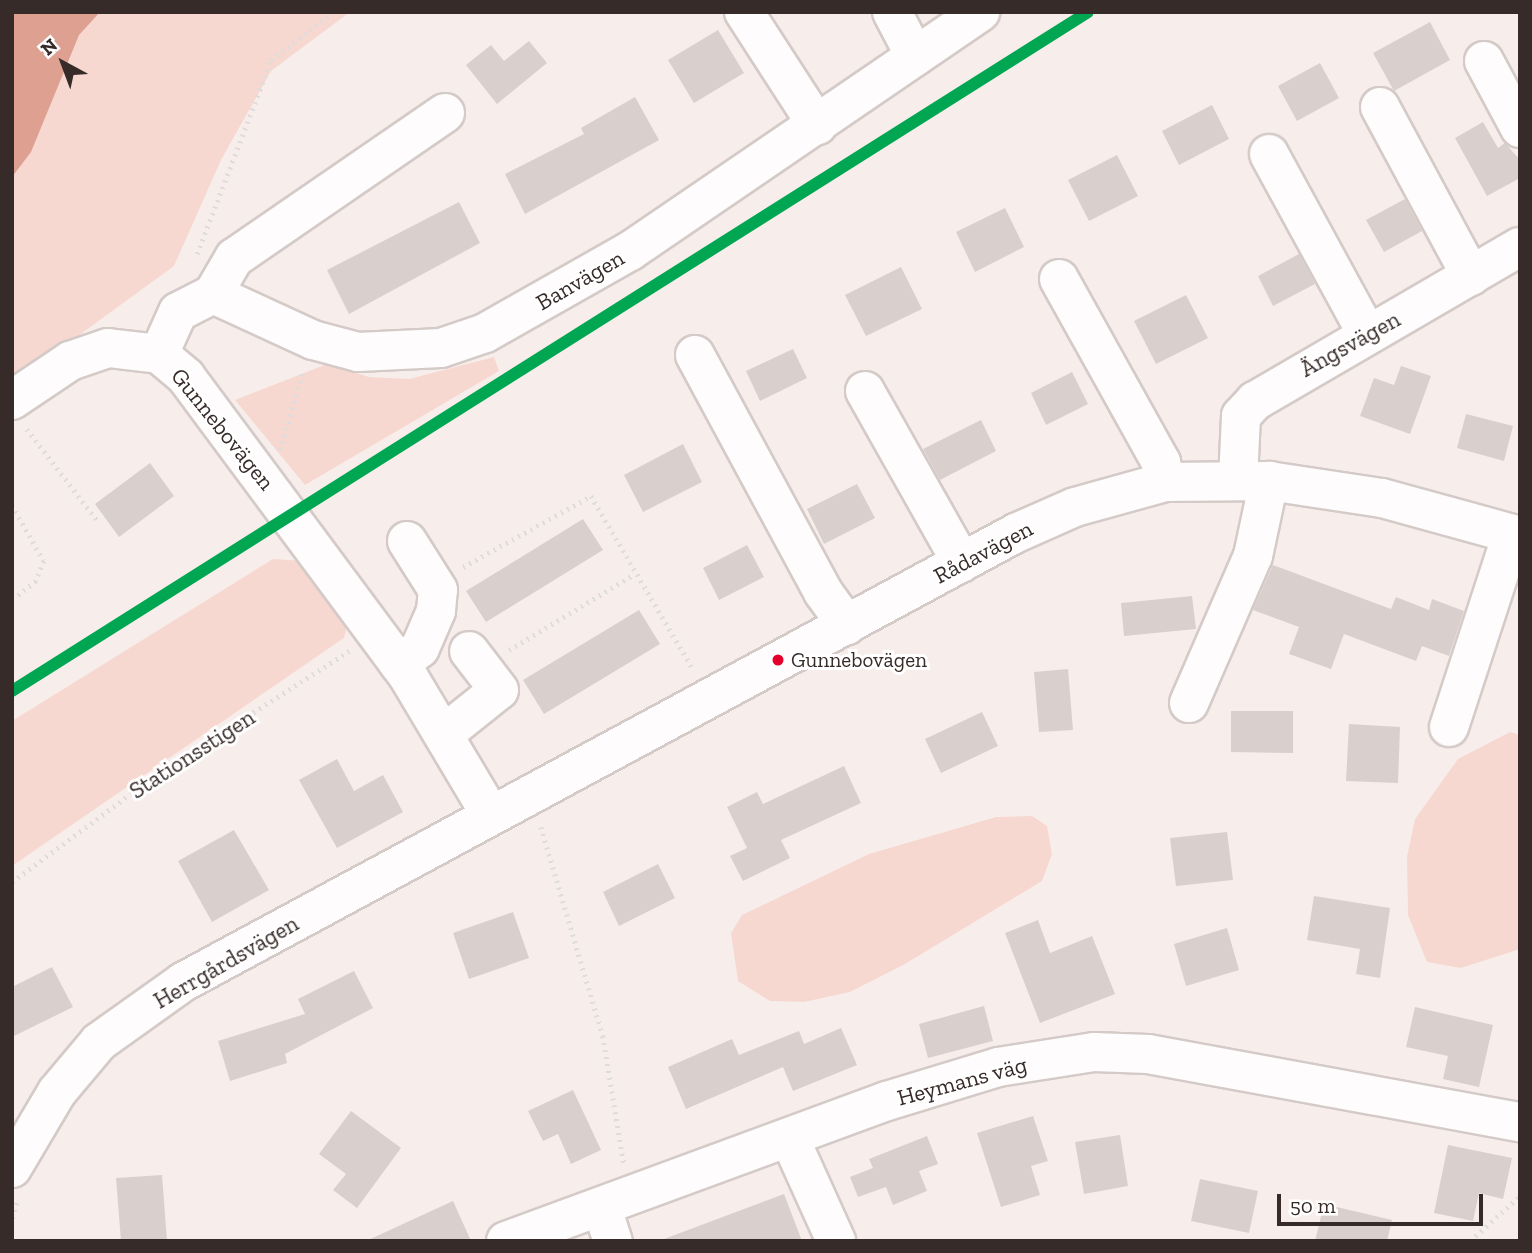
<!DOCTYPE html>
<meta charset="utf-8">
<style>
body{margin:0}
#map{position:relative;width:1532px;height:1253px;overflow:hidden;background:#f7eeeb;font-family:"Zilla Slab",serif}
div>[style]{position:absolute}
.green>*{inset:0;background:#f7d8d0}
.water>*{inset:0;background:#dda091}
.building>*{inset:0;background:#d9d0cd}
.path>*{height:4.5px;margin-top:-2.25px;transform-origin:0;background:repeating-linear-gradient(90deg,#dfdcdc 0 2px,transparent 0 7px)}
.roads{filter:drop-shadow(2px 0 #d4cac7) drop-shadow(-2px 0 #d4cac7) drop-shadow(0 2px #d4cac7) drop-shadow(0 -2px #d4cac7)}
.minor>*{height:38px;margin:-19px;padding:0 19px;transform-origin:19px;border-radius:19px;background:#fefcfc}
.rail-1>*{height:12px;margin:-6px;padding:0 6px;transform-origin:6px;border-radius:6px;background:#00a651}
.dots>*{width:19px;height:19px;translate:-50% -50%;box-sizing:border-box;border:4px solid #fff;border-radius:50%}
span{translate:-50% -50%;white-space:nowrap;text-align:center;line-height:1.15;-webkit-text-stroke:6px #fff;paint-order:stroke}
.bus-label{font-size:21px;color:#362b28}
.left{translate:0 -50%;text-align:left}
.street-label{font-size:23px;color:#362b28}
.frame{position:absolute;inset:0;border:14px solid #362b28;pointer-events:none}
.north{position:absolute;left:28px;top:28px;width:70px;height:70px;-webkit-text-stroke:5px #fff;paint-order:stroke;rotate:319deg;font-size:19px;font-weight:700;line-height:28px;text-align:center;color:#362b28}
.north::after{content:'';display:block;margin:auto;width:24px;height:32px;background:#362b28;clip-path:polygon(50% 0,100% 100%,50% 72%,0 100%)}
.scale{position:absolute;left:1277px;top:1194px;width:206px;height:32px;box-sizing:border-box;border:4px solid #362b28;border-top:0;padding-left:9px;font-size:21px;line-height:24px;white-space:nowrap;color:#362b28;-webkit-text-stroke:5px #fff;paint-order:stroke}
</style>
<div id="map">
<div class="green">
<i style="clip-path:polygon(12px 12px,350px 12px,271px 71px,221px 160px,174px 266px,12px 384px)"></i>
<i style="clip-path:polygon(494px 357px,499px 371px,305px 485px,235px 400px,327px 364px,369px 377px,409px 379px)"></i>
<i style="clip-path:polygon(273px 559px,316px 562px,350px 613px,344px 638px,12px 866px,12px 721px)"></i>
<i style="clip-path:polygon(1510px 732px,1520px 735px,1520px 949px,1461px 968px,1427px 962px,1408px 915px,1407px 857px,1415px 819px,1458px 759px)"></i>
<i style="clip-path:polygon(1032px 816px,1047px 826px,1052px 854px,1042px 881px,905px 964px,850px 992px,804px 1002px,770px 1001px,738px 981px,731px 933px,742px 915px,869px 854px,996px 817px)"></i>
</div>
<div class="water">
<i style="clip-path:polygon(12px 12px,100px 12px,79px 35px,31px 152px,12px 177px)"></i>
</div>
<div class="building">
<i style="clip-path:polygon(1430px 22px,1450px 60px,1394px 91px,1373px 53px)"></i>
<i style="clip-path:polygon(718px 30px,744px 73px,694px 103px,668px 60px)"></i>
<i style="clip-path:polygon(529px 41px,547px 63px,497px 104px,466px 65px,491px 45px,504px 61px)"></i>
<i style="clip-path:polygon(1320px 63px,1339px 98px,1297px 121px,1278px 86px)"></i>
<i style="clip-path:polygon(635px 97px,659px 140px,525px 214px,505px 174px,584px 134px,581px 128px)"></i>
<i style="clip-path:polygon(1212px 105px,1229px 139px,1179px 165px,1162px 131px)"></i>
<i style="clip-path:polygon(1483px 122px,1498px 148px,1505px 143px,1520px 160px,1520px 178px,1487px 196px,1455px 138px)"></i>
<i style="clip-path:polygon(1117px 155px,1138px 196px,1089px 221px,1068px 180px)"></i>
<i style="clip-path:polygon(1405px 199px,1422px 231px,1384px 252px,1366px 220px)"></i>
<i style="clip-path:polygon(459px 202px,480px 243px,349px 314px,327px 270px)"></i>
<i style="clip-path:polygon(1005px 208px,1024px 247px,975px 272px,956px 232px)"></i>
<i style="clip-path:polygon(1299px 254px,1315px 284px,1273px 306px,1258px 276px)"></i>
<i style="clip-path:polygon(901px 267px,922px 309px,866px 336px,845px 295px)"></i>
<i style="clip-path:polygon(1186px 295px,1208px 338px,1156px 364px,1134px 321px)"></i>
<i style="clip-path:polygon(793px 349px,807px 378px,760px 401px,746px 371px)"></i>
<i style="clip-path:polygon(1401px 366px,1431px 376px,1410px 434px,1360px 416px,1374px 378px,1394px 385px)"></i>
<i style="clip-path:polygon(1072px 372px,1088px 404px,1046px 425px,1031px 393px)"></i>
<i style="clip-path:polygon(1466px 414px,1513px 426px,1504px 461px,1457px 448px)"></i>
<i style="clip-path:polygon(981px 420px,996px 451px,940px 480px,923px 449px)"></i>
<i style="clip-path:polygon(683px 444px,702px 482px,643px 512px,624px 475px)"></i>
<i style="clip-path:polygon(150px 463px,174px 496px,119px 537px,95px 504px)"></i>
<i style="clip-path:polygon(857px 484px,875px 518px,824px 544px,807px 509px)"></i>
<i style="clip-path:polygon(583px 519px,603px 550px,486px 622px,466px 591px)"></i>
<i style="clip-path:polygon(747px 545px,764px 577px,719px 600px,703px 568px)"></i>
<i style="clip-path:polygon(1273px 565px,1391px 609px,1396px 597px,1429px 610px,1432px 599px,1464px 611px,1449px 656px,1422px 646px,1416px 661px,1344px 634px,1331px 669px,1289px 654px,1299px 627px,1253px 610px)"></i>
<i style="clip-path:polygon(1192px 596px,1196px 629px,1124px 636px,1121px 603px)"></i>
<i style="clip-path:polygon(639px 610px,660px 644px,544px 714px,523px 680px)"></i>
<i style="clip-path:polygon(1068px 669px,1073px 730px,1039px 732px,1034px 672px)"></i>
<i style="clip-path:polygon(1231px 711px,1293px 711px,1293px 753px,1231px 752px)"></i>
<i style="clip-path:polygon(982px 712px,998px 746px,941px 773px,925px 739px)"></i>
<i style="clip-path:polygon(1349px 724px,1400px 727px,1398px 783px,1346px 781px)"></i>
<i style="clip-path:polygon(337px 759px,354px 791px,383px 775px,403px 812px,337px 848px,299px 780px)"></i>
<i style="clip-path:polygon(844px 766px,861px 803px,781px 840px,790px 858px,743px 881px,730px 856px,747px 848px,727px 807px,757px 792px,763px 804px)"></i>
<i style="clip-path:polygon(234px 830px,269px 890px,212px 922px,178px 861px)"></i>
<i style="clip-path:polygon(1227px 832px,1233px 880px,1176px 886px,1170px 838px)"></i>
<i style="clip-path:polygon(658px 864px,675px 898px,619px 926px,603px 892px)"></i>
<i style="clip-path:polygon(1314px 896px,1390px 908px,1380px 978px,1356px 974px,1360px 949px,1307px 940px)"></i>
<i style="clip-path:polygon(513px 912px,529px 958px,469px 979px,453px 933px)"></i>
<i style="clip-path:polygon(1038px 920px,1050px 953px,1092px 936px,1115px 994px,1040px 1023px,1005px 933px)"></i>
<i style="clip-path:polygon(1227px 928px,1239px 970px,1186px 986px,1174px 944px)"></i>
<i style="clip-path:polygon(52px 967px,73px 1007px,12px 1037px,12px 987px)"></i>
<i style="clip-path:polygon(354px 971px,373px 1008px,285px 1054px,287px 1063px,230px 1081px,218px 1041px,305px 1014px,298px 999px)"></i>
<i style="clip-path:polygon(984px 1006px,993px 1041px,928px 1058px,919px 1024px)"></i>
<i style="clip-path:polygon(1415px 1007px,1493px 1025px,1479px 1087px,1443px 1079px,1448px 1056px,1406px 1047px)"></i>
<i style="clip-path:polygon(841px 1028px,857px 1065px,793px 1091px,783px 1067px,686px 1109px,668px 1067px,732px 1039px,739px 1055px,799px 1031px,804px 1044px)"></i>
<i style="clip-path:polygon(573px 1090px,601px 1150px,571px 1164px,558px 1134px,543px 1141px,528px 1111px)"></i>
<i style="clip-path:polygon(351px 1111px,401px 1148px,357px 1208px,333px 1190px,346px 1174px,319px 1154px)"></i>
<i style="clip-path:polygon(1033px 1116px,1048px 1161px,1031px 1166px,1040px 1195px,1001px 1207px,977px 1133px)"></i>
<i style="clip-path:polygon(1120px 1135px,1128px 1186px,1084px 1194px,1075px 1142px)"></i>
<i style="clip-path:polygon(927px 1136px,938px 1164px,919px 1171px,927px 1191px,893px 1205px,886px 1187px,858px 1197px,850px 1177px,873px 1168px,869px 1159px)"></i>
<i style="clip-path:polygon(1448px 1145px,1512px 1158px,1503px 1199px,1479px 1193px,1473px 1221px,1434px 1213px)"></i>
<i style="clip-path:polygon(162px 1175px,167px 1241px,121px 1241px,116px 1178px)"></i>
<i style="clip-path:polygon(1200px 1179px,1258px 1191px,1249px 1233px,1191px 1221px)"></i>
<i style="clip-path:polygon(784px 1194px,802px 1241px,664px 1241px,664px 1239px)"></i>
<i style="clip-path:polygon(453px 1201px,471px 1241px,366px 1241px)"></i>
<i style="clip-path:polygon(1324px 1204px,1392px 1220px,1387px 1241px,1315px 1241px)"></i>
</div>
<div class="path">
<i style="left:197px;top:254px;width:208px;rotate:-69.1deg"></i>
<i style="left:271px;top:60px;width:78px;rotate:-38.2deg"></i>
<i style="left:27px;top:429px;width:118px;rotate:52.5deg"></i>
<i style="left:280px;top:450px;width:81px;rotate:-73.6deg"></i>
<i style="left:12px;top:505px;width:64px;rotate:60.3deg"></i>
<i style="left:44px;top:561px;width:22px;rotate:112deg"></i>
<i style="left:36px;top:581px;width:25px;rotate:140deg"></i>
<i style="left:463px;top:567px;width:146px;rotate:-29deg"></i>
<i style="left:591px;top:496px;width:203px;rotate:59.5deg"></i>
<i style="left:509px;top:650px;width:145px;rotate:-31.2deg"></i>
<i style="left:541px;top:827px;width:218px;rotate:73.5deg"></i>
<i style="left:603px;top:1036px;width:130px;rotate:80.7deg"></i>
<i style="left:12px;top:882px;width:183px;rotate:-36.6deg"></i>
<i style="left:159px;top:773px;width:226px;rotate:-32.7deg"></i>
<i style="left:12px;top:1218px;width:21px;rotate:-73deg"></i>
<i style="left:1470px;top:1241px;width:67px;rotate:-42deg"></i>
</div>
<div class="roads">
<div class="minor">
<i style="left:744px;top:12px;width:135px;rotate:57.1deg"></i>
<i style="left:892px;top:12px;width:50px;rotate:62.4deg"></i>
<i style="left:1484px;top:61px;width:76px;rotate:61.8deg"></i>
<i style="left:1380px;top:107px;width:192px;rotate:61.7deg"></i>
<i style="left:1269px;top:154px;width:205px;rotate:61.4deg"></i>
<i style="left:1059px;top:279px;width:210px;rotate:60.9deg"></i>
<i style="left:1161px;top:462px;width:20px;rotate:79deg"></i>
<i style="left:213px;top:294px;width:42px;rotate:-59.7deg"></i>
<i style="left:234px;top:258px;width:256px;rotate:-34.5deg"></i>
<i style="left:159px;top:354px;width:46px;rotate:-65.7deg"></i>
<i style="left:178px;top:312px;width:39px;rotate:-27deg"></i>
<i style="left:213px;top:294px;width:110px;rotate:24.7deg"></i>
<i style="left:313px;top:340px;width:47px;rotate:14.9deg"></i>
<i style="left:358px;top:352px;width:83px;rotate:-2.8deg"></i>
<i style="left:441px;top:348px;width:46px;rotate:-18.8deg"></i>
<i style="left:485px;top:333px;width:167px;rotate:-29.5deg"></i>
<i style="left:630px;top:251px;width:424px;rotate:-34.3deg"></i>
<i style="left:695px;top:355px;width:269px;rotate:61.6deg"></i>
<i style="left:823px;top:592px;width:41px;rotate:54deg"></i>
<i style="left:865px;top:391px;width:197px;rotate:60.6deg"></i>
<i style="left:12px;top:400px;width:70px;rotate:-33.9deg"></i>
<i style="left:70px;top:361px;width:40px;rotate:-18.9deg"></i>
<i style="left:108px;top:348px;width:51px;rotate:6.7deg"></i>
<i style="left:159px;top:354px;width:35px;rotate:40deg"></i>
<i style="left:186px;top:377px;width:372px;rotate:53.4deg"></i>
<i style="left:408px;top:676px;width:162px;rotate:59.2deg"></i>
<i style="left:1238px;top:480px;width:64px;rotate:-87.3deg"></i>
<i style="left:1241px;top:416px;width:21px;rotate:-47deg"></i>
<i style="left:1255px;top:401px;width:306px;rotate:-30.2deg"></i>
<i style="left:399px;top:664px;width:26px;rotate:-37deg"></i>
<i style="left:420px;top:648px;width:40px;rotate:-66.6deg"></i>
<i style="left:436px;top:611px;width:21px;rotate:-85deg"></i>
<i style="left:438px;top:590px;width:58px;rotate:-122.3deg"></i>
<i style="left:1189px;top:703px;width:160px;rotate:-66.5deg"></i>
<i style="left:1253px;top:556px;width:77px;rotate:-78deg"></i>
<i style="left:1449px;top:727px;width:203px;rotate:-71.9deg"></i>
<i style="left:444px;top:734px;width:70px;rotate:-38.7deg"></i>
<i style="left:499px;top:690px;width:49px;rotate:-127.6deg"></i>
<i style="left:790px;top:1139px;width:112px;rotate:65.7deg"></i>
<i style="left:12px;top:1168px;width:88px;rotate:-59.4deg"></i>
<i style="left:57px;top:1092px;width:65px;rotate:-50deg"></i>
<i style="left:99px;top:1042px;width:103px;rotate:-35.5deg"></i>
<i style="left:183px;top:982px;width:946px;rotate:-28.33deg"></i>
<i style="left:1016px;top:533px;width:64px;rotate:-23.8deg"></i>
<i style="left:1075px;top:507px;width:93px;rotate:-15.5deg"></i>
<i style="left:1165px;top:482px;width:104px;rotate:-0.6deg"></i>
<i style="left:1269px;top:481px;width:114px;rotate:8.6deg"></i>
<i style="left:1382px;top:498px;width:143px;rotate:15.4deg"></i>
<i style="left:602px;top:1208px;width:35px;rotate:72deg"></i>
<i style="left:506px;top:1241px;width:406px;rotate:-20.2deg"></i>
<i style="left:887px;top:1101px;width:116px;rotate:-17deg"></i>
<i style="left:998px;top:1067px;width:97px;rotate:-8.9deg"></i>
<i style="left:1094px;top:1052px;width:54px;rotate:2.1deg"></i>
<i style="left:1148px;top:1054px;width:378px;rotate:10.4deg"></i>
</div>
</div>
<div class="rail-1">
<i style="left:12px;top:691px;width:1272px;rotate:-32.25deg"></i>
</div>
<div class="dots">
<i style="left:778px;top:660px;background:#e4002b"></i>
</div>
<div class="bus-label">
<span class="left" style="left:791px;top:660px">Gunnebovägen</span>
</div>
<div class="street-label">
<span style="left:580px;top:280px;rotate:-30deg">Banvägen</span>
<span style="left:1350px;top:344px;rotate:-29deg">Ängsvägen</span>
<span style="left:223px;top:429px;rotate:51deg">Gunnebovägen</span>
<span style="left:983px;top:552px;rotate:-28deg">Rådavägen</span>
<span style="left:192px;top:754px;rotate:-33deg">Stationsstigen</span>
<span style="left:226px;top:962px;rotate:-30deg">Herrgårdsvägen</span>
<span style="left:962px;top:1081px;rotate:-15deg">Heymans väg</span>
</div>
<div class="frame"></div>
<div class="north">N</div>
<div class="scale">50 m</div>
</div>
